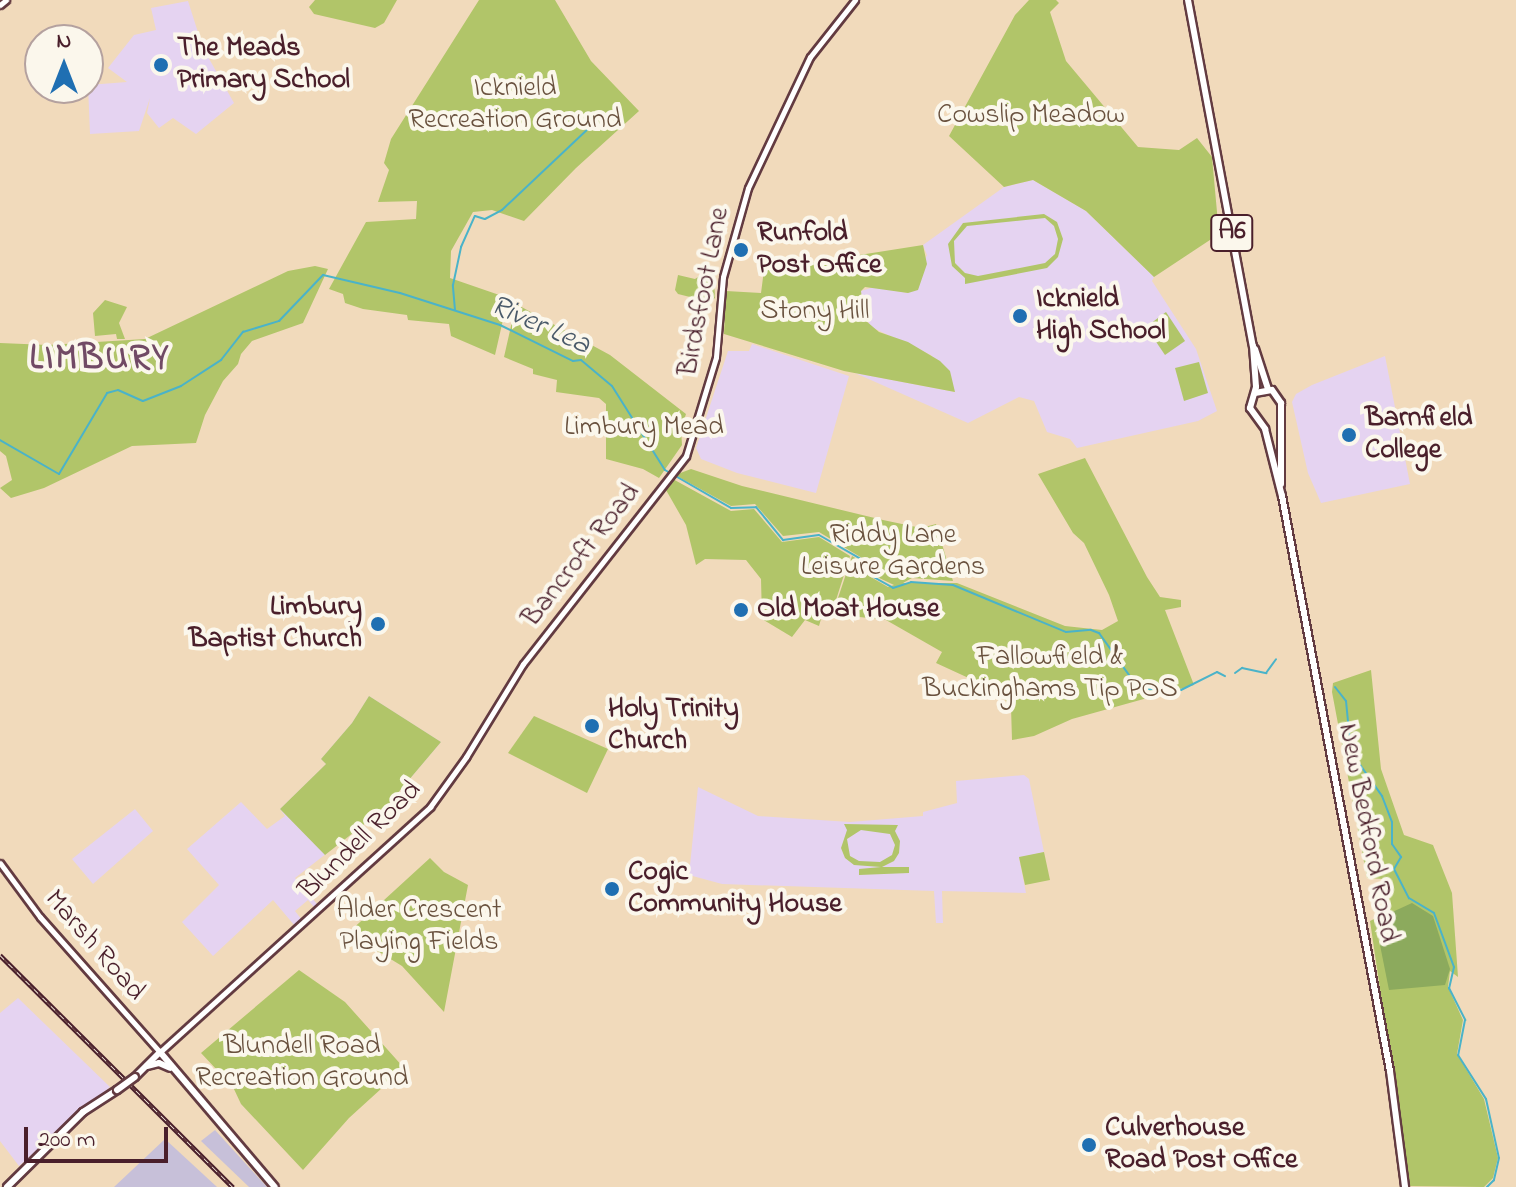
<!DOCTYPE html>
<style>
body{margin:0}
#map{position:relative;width:1516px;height:1187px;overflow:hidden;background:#f1dabb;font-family:"Indie Flower",sans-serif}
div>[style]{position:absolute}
.built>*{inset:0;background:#e5d3f1}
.industrial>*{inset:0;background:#c7c0d9}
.green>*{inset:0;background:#b1c569}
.forest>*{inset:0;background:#8caa5d}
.stream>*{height:2px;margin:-1px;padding:0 1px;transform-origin:1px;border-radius:1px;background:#4ab3c9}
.roads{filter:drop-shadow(2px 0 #633b41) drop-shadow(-2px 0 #633b41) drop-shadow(0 2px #633b41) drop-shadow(0 -2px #633b41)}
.tertiary>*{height:5px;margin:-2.5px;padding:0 2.5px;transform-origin:2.5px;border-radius:2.5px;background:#fff}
.secondary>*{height:5px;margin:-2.5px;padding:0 2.5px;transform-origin:2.5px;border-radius:2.5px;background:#fff}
.primary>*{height:6px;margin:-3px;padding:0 3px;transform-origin:3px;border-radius:3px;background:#fff}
.trunk>*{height:6px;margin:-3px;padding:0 3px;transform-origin:3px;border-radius:3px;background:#fff}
.rail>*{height:5px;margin-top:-2.5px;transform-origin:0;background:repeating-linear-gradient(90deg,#fbf7ec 0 6px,#4a1f2b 0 12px);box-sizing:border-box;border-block:2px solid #4a1f2b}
.bridges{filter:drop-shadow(2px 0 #633b41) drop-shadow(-2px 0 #633b41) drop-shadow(0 2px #633b41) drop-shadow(0 -2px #633b41)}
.primary-bridge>*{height:6px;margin:-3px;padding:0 3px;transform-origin:3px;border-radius:3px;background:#fff}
.dots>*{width:22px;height:22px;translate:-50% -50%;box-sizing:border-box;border:4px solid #fbf7ec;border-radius:50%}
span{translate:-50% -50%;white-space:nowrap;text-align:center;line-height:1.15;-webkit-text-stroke:8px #fbf7ec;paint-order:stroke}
.shield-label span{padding:2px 6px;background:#fbf7ec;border:2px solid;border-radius:6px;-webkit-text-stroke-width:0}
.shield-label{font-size:26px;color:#4a1f2b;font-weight:700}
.poi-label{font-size:28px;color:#4a1f2b;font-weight:700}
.left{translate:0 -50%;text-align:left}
.right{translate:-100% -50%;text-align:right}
.park-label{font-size:28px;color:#69513e}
.street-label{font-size:28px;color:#4a1f2b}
.water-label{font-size:30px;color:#4a5a6a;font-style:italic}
.district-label{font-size:36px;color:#714a65;font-weight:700;letter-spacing:2px}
.north{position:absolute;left:24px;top:24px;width:80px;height:80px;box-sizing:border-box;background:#fbf7ec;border:2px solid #b4a19f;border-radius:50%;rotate:0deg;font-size:22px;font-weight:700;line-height:32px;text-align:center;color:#4a1f2b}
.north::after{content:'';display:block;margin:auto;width:28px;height:36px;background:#1f6fb2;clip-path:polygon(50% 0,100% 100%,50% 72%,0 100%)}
.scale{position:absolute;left:24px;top:1127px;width:144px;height:36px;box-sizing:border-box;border:4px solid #4a1f2b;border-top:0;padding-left:10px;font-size:24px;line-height:28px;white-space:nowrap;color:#4a1f2b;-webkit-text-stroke:6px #fbf7ec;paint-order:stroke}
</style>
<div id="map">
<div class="built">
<i style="clip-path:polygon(188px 1px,203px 48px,234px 103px,196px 134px,173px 118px,159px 128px,147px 113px,150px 98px,139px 131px,90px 134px,88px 85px,127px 82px,108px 68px,134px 35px,156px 30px,151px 8px)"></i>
<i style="clip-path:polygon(1033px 180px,1086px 211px,1154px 277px,1152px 281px,1196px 349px,1217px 411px,1198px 421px,1077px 448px,1070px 439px,1047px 432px,1034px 401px,1019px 397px,968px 423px,855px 373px,955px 392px,931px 355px,871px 327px,863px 312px,861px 291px,874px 287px,908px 293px,927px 255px,923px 245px,1004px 187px)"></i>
<i style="clip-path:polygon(752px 344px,849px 376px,816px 493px,737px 473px,701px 459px,696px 448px,728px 351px,749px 351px)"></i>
<i style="clip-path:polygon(1385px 356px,1410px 484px,1321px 503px,1308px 473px,1292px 402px,1296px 394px,1312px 385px)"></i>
<i style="clip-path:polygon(369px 696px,441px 742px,386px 807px,295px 878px,317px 904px,314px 907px,308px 900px,295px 911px,302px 920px,295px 926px,273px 900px,213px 956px,182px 922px,219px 885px,187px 849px,241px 802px,267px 829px,285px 816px,280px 809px,326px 764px,321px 759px,352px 723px)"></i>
<i style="clip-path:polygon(1024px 775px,1029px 779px,1044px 852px,1019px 858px,1026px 893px,942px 891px,943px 923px,936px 923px,934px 891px,722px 884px,689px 875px,698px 787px,758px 816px,850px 822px,923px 816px,923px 812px,957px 803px,956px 781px)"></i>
<i style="clip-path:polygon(135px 809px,153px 831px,93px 884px,72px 859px)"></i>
<i style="clip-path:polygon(18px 998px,110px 1087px,19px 1166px,0 1141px,0 1013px)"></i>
</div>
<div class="industrial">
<i style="clip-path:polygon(215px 1130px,267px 1187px,249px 1187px,201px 1141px)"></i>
<i style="clip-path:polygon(165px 1139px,217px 1187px,114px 1187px)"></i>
</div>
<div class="green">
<i style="clip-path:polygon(315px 0,397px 0,384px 23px,375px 28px,314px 14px,309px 7px)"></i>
<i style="clip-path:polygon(479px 0,555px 0,591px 61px,639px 111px,576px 168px,524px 221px,492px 210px,473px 212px,451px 251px,450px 278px,508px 298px,495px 355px,451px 336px,449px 324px,408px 320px,407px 315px,363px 309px,345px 303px,343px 294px,329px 289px,366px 222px,416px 219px,417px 201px,378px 202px,389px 170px,384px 163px,391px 139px)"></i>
<i style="clip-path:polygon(1029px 0,1056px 0,1059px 3px,1050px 12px,1066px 61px,1138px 147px,1179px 150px,1197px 138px,1212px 157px,1219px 234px,1154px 277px,1086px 211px,1033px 180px,1004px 187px,949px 136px,1015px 15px)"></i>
<i style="clip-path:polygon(evenodd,1044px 214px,1057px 222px,1063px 239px,1058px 257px,1047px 268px,965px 284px,965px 278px,952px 266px,948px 244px,963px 223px,1044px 214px,1045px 218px,1054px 226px,1058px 239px,1055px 254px,1045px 263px,978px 276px,965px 273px,955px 263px,954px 241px,967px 226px,1045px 218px)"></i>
<i style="clip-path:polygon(923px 245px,927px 264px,918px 290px,908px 293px,865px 287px,861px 291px,863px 311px,866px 321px,879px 332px,908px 342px,940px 361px,950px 371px,955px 392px,844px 371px,724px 334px,726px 291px,761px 293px,764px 270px)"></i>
<i style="clip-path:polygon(315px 266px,328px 269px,303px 323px,252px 341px,241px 354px,238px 364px,223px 381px,205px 415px,196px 443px,132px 446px,44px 488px,11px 498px,0 488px,12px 480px,6px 456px,0 451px,0 343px,48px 345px,145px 339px,288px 271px)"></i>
<i style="clip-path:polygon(678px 275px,695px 279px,701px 275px,714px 277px,715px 298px,710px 302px,678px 294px,675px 290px)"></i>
<i style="clip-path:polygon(105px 300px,127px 307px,119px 323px,125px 339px,117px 339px,116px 334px,95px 336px,93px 313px)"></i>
<i style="clip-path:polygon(516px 304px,610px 355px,686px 414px,681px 429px,682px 445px,659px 478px,643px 469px,606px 459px,606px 404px,599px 398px,556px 392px,557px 380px,533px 374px,533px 369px,504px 357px)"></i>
<i style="clip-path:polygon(1166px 312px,1185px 341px,1165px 355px,1146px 327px)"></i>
<i style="clip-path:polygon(1199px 362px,1208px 393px,1184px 401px,1175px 368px)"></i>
<i style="clip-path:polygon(1085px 458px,1147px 577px,1160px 597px,1181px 600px,1181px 607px,1165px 610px,1194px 685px,1072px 719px,1034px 736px,1012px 740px,1011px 707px,999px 692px,936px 663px,942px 652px,886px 620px,824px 613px,827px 598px,819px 626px,805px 620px,792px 637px,762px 619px,761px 579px,746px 560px,705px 559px,696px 565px,686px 525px,666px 490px,671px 478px,731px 511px,754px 509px,782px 542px,819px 537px,850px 556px,836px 600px,833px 601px,837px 601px,852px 556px,860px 561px,869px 576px,888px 587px,894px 585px,873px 575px,862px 558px,819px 532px,783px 536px,755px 504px,731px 506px,675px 475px,691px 469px,742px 486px,883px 520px,921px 528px,936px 524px,953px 581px,912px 578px,903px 583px,957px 583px,1065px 626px,1102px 630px,1118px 621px,1109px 595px,1084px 543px,1073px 533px,1038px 474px)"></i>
<i style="clip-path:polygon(1371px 670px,1381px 769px,1404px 835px,1433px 845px,1452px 893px,1458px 977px,1450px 971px,1448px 987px,1463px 1020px,1457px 1054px,1484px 1099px,1498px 1158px,1493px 1178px,1484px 1187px,1409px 1186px,1370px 921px,1390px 911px,1384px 879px,1367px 878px,1332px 692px,1333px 683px)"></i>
<i style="clip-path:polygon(369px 696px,441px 742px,386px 807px,325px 855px,280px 809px,326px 764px,321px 759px,352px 723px)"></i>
<i style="clip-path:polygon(534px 716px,608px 749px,587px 793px,508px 753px)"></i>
<i style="clip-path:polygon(evenodd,844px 824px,898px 825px,895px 831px,900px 841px,899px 853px,894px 861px,882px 867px,909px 867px,909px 873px,859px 875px,859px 869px,881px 867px,854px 865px,845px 858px,841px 848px,847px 830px,844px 824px,861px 830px,890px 834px,895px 845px,892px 855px,880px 862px,859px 861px,850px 856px,847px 839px,861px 830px)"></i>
<i style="clip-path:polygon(1044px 852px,1050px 880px,1025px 885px,1019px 857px)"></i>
<i style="clip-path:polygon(430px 858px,444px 872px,468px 885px,444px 1012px,402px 966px,348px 933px)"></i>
<i style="clip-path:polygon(299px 970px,345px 1002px,404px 1068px,349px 1118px,303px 1170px,241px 1104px,233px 1087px,201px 1053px)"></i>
</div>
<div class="forest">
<i style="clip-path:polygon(1412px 903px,1433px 916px,1450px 969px,1445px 985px,1389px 990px,1375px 920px)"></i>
</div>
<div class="stream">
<i style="left:455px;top:310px;width:25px;rotate:-95deg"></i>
<i style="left:453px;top:285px;width:39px;rotate:-78deg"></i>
<i style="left:461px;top:247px;width:34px;rotate:-66deg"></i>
<i style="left:475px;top:216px;width:10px;rotate:17deg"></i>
<i style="left:485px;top:219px;width:19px;rotate:-28deg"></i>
<i style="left:502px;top:210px;width:122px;rotate:-43.3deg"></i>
<i style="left:0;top:440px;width:68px;rotate:30deg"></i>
<i style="left:59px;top:474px;width:94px;rotate:-59.3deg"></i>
<i style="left:107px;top:393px;width:11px;rotate:-15deg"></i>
<i style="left:118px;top:390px;width:27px;rotate:24deg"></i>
<i style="left:143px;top:401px;width:41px;rotate:-21.5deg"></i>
<i style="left:181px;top:386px;width:48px;rotate:-33deg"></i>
<i style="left:221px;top:360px;width:36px;rotate:-52deg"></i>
<i style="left:243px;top:332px;width:38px;rotate:-17deg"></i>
<i style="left:279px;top:321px;width:64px;rotate:-46.3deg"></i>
<i style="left:323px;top:275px;width:79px;rotate:13.2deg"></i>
<i style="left:400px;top:293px;width:105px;rotate:17.7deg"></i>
<i style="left:500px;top:325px;width:81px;rotate:26.3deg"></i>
<i style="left:573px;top:361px;width:8px;rotate:-7deg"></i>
<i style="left:581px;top:360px;width:40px;rotate:40deg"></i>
<i style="left:612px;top:386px;width:99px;rotate:57.8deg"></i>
<i style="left:665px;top:470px;width:76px;rotate:29.9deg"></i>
<i style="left:731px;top:508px;width:25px;rotate:-2deg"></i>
<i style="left:756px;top:507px;width:43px;rotate:50.7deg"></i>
<i style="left:783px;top:540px;width:36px;rotate:-8deg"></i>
<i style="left:819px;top:535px;width:48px;rotate:29.7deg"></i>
<i style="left:861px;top:559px;width:18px;rotate:61deg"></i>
<i style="left:870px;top:575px;width:26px;rotate:29deg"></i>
<i style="left:893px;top:588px;width:19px;rotate:-18deg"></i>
<i style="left:911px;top:582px;width:42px;rotate:4.1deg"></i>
<i style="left:953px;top:585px;width:122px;rotate:22.6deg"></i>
<i style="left:1066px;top:632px;width:25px;rotate:-5deg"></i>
<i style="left:1091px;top:630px;width:9px;rotate:21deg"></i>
<i style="left:1099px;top:633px;width:69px;rotate:54.5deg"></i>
<i style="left:1139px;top:689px;width:42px;rotate:1.4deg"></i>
<i style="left:1181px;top:690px;width:40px;rotate:-26.6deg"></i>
<i style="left:1217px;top:672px;width:9px;rotate:27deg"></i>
<i style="left:1235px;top:673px;width:9px;rotate:-36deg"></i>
<i style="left:1242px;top:668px;width:25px;rotate:12deg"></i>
<i style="left:1266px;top:673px;width:17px;rotate:-54deg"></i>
<i style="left:1335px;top:687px;width:18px;rotate:52deg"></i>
<i style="left:1346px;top:701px;width:51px;rotate:84.4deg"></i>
<i style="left:1351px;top:752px;width:54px;rotate:54.8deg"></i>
<i style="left:1382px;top:796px;width:28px;rotate:69deg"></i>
<i style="left:1392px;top:822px;width:22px;rotate:90deg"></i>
<i style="left:1392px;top:844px;width:16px;rotate:55deg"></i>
<i style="left:1401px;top:857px;width:14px;rotate:120deg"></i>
<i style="left:1394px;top:869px;width:33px;rotate:63deg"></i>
<i style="left:1409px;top:898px;width:29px;rotate:31deg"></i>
<i style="left:1434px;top:913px;width:58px;rotate:69.7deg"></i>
<i style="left:1454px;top:967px;width:22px;rotate:103deg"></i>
<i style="left:1449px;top:988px;width:36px;rotate:63deg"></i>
<i style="left:1465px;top:1020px;width:36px;rotate:101deg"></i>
<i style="left:1458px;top:1055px;width:52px;rotate:57.5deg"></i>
<i style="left:1486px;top:1099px;width:60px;rotate:77.6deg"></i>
<i style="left:1499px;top:1158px;width:23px;rotate:103deg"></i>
<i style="left:1494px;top:1180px;width:10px;rotate:135deg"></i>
</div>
<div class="roads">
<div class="tertiary">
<i style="left:0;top:5px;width:8px;rotate:-40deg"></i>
<i style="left:160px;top:1052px;width:365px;rotate:-42.2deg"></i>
<i style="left:430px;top:807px;width:62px;rotate:-54.2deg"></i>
<i style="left:466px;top:757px;width:109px;rotate:-58.5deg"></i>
<i style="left:523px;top:664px;width:264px;rotate:-51.9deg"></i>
<i style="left:686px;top:456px;width:103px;rotate:-73.1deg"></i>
<i style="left:716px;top:357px;width:80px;rotate:-85deg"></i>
<i style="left:723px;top:277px;width:92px;rotate:-74.3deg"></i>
<i style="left:748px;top:188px;width:145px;rotate:-64.7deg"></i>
<i style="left:810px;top:57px;width:73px;rotate:-51.7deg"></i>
</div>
<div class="secondary">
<i style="left:0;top:863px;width:67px;rotate:53.5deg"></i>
<i style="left:40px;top:917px;width:181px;rotate:48.4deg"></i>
</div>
<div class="primary">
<i style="left:147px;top:1066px;width:12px;rotate:-14deg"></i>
<i style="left:159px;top:1063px;width:12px;rotate:24deg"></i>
<i style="left:135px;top:1077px;width:35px;rotate:-45deg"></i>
<i style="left:160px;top:1052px;width:177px;rotate:49.6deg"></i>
<i style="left:7px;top:1187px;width:107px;rotate:-44.6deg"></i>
<i style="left:83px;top:1112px;width:40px;rotate:-32.9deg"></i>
</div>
<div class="trunk">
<i style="left:1188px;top:0;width:352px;rotate:79.4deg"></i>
<i style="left:1253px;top:346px;width:41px;rotate:85.8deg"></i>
<i style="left:1256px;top:387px;width:22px;rotate:106deg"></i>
<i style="left:1250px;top:408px;width:26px;rotate:54deg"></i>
<i style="left:1265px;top:429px;width:69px;rotate:75.8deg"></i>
<i style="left:1282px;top:496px;width:585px;rotate:79.36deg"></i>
<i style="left:1390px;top:1071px;width:117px;rotate:82.6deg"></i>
<i style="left:1255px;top:349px;width:42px;rotate:72deg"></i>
<i style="left:1255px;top:393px;width:17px;rotate:-10deg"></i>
<i style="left:1272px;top:390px;width:16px;rotate:55deg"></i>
<i style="left:1281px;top:403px;width:81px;rotate:90deg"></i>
</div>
</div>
<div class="rail">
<i style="left:0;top:955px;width:329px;rotate:44.9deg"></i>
</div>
<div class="bridges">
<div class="primary-bridge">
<i style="left:117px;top:1090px;width:22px;rotate:-36deg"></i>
</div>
</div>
<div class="dots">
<i style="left:161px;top:65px;background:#1f6fb2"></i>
<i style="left:741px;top:250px;background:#1f6fb2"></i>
<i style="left:1020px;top:316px;background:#1f6fb2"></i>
<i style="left:1349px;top:435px;background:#1f6fb2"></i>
<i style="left:741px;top:610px;background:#1f6fb2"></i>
<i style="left:378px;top:624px;background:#1f6fb2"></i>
<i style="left:592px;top:726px;background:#1f6fb2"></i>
<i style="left:612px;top:889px;background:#1f6fb2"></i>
<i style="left:1089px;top:1145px;background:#1f6fb2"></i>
</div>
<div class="shield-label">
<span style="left:1232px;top:233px">A6</span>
</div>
<div class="poi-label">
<span class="left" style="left:177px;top:65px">The Meads<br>Primary School</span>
<span class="left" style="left:757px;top:250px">Runfold<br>Post Office</span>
<span class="left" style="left:1036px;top:316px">Icknield<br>High School</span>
<span class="left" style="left:1365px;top:435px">Barnfield<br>College</span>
<span class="right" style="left:362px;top:624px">Limbury<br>Baptist Church</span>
<span class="left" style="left:757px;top:610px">Old Moat House</span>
<span class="left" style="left:608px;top:726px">Holy Trinity<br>Church</span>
<span class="left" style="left:628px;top:889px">Cogic<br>Community House</span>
<span class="left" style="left:1105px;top:1145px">Culverhouse<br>Road Post Office</span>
</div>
<div class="park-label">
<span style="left:515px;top:105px">Icknield<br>Recreation Ground</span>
<span style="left:1031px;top:116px">Cowslip Meadow</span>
<span style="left:815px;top:312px">Stony Hill</span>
<span style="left:644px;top:428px">Limbury Mead</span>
<span style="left:893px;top:552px">Riddy Lane<br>Leisure Gardens</span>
<span style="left:1050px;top:674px">Fallowfield &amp;<br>Buckinghams Tip POS</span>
<span style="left:419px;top:927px">Alder Crescent<br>Playing Fields</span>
<span style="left:302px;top:1063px">Blundell Road<br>Recreation Ground</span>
</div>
<div class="street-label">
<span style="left:705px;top:292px;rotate:-79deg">Birdsfoot Lane</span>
<span style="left:582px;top:556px;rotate:-52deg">Bancroft Road</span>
<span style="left:1367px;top:833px;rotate:79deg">New Bedford Road</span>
<span style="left:361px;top:841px;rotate:-44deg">Blundell Road</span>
<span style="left:94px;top:946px;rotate:49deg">Marsh Road</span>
</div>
<div class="water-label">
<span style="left:540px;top:326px;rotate:24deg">River Lea</span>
</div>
<div class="district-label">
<span style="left:100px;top:360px">LIMBURY</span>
</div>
<div class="north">N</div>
<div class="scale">200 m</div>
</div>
